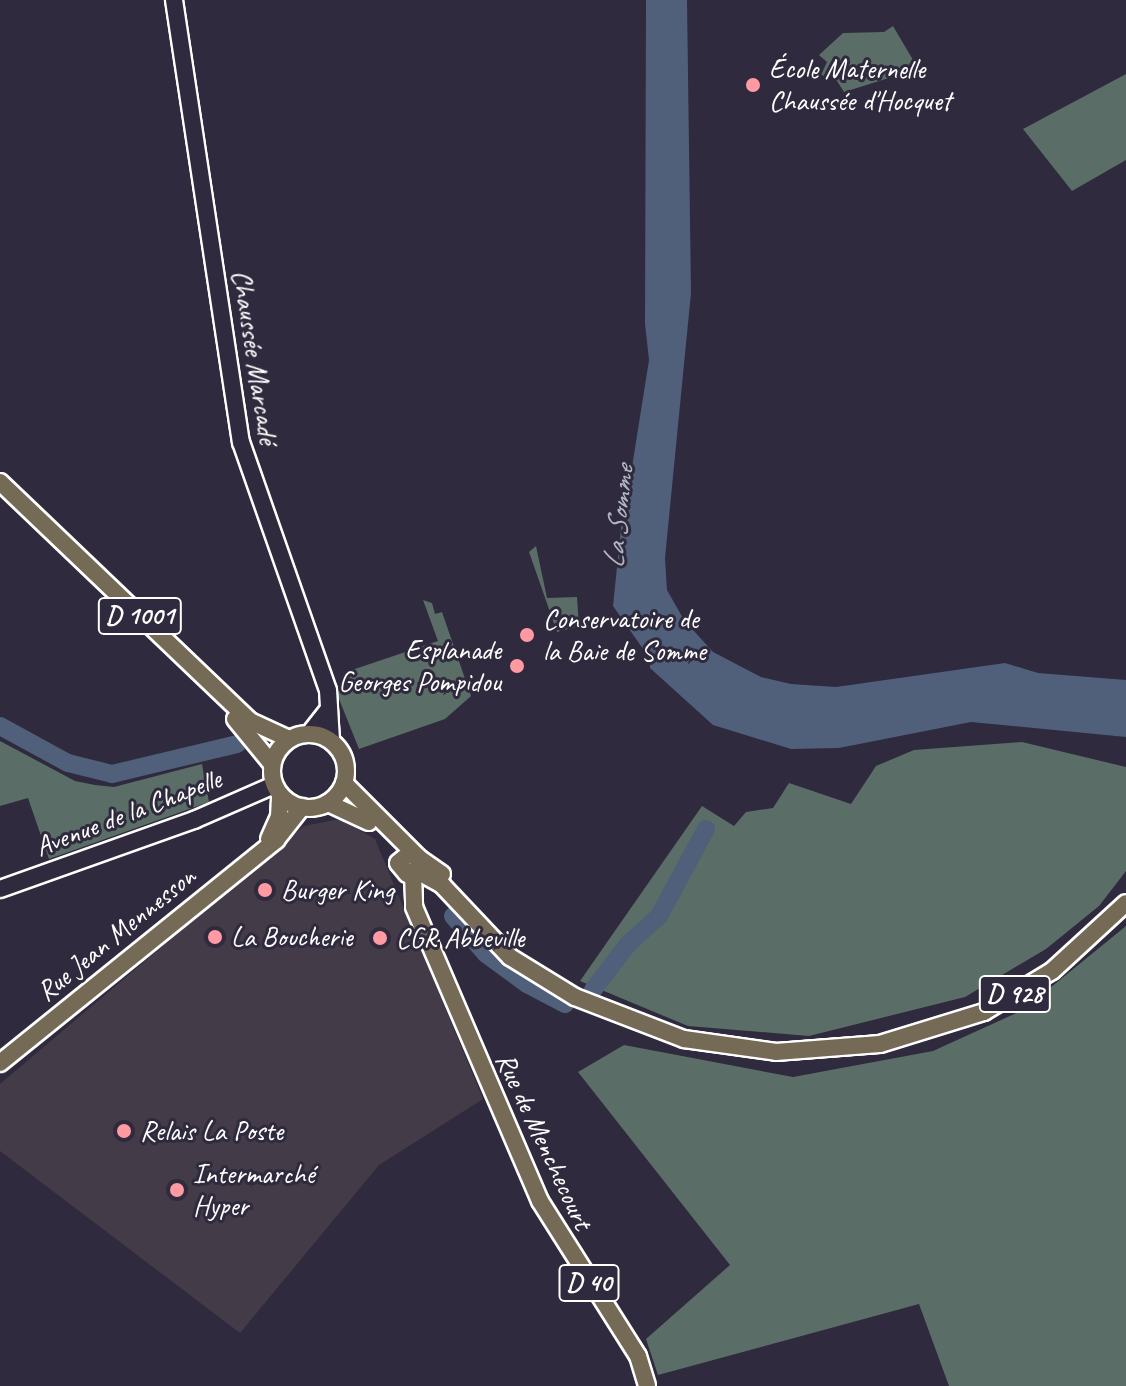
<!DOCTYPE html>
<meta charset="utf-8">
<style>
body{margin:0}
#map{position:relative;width:1126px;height:1386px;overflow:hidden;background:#2f2a3d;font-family:Caveat,sans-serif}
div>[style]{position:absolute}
.built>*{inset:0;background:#443b48}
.green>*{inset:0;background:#5a6e67}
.water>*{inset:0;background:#505f7a}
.river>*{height:18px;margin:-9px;padding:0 9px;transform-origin:9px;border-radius:9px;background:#505f7a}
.roads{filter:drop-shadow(2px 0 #fff) drop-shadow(-2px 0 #fff) drop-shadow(0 2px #fff) drop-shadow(0 -2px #fff)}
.secondary>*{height:16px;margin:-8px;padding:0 8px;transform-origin:8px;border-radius:8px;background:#2f2a3d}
.primary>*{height:16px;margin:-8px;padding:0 8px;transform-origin:8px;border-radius:8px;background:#756a55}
.primary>.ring{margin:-8px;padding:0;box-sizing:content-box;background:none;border:16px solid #756a55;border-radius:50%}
.dots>*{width:22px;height:22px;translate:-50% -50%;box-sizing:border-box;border:4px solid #2f2a3d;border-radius:50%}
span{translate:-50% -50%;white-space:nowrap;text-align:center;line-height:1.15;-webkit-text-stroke:6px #2f2a3d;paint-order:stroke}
.shield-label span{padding:2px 6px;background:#2f2a3d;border:2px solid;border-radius:6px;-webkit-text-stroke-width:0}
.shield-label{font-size:26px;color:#fff;font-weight:700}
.poi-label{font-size:28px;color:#fff}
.left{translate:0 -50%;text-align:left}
.right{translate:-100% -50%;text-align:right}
.street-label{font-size:28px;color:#fff}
.water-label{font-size:30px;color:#b0b7c3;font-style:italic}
</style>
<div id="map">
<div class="built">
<i style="clip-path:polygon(340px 819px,375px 839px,483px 1099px,379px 1165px,240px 1333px,0 1151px,0 1084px,304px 826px)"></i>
</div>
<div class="green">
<i style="clip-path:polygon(893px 26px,916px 65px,908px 72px,844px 92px,837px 81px,821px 75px,827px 62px,819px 55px,843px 33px,884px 32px)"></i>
<i style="clip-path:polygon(1126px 74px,1126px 160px,1072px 191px,1023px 129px)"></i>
<i style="clip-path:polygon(536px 546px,547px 598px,577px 597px,579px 626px,557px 632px,529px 552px)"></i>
<i style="clip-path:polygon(423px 600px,432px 603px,435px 614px,442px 612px,471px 696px,445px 719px,359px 749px,335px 689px,347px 687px,343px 673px,438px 641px)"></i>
<i style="clip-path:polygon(0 741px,75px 781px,95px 785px,114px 787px,202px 764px,209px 802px,49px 859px,28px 798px,0 806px)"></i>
<i style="clip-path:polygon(1022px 742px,1126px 767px,1126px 871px,1099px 906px,1046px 949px,965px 997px,809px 1036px,688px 1026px,580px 981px,702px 806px,734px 826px,746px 812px,773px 808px,789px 783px,851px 804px,876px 766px,914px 750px)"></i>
<i style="clip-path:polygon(1126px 926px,1126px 1386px,949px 1386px,919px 1304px,658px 1375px,646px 1339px,730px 1265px,578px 1072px,624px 1045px,793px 1077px,933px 1051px,1023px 1010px)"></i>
</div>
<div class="water">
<i style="clip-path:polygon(646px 0,687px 0,691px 293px,665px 558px,667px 590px,684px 620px,713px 652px,761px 677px,791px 684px,836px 687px,1005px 663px,1038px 673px,1126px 680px,1126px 737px,971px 722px,839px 748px,791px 749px,713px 725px,650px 668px,650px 659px,613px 606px,627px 470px,632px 467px,649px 360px,645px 324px)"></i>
</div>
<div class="river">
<i style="left:0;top:726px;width:77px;rotate:28.6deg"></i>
<i style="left:68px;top:763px;width:45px;rotate:14deg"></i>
<i style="left:112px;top:774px;width:129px;rotate:-13.5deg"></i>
<i style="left:453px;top:916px;width:50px;rotate:49deg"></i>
<i style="left:486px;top:954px;width:51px;rotate:36.2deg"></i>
<i style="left:527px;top:984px;width:43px;rotate:27.8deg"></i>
<i style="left:593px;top:990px;width:58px;rotate:-52.7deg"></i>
<i style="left:628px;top:944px;width:42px;rotate:-42.1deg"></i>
<i style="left:659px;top:916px;width:99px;rotate:-61.6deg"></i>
</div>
<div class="roads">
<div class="secondary">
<i style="left:174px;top:0;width:447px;rotate:81.4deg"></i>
<i style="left:241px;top:442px;width:263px;rotate:70.7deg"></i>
<i style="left:328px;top:690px;width:50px;rotate:86.6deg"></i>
<i style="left:310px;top:733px;width:31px;rotate:-52deg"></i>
<i style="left:0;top:889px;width:206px;rotate:-19.6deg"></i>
<i style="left:194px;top:820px;width:87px;rotate:-23.6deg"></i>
</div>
<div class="primary">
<i style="left:0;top:482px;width:346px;rotate:43.7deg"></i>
<i style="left:250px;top:721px;width:43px;rotate:24.8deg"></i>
<i style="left:235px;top:719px;width:58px;rotate:50.6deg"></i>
<i class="ring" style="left:272px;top:734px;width:58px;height:58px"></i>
<i style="left:344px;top:783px;width:106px;rotate:45deg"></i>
<i style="left:419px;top:858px;width:10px;rotate:90deg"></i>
<i style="left:419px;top:868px;width:13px;rotate:153deg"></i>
<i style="left:407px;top:874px;width:14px;rotate:-129deg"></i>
<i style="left:398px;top:863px;width:17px;rotate:-40deg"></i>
<i style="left:328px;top:803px;width:45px;rotate:24.9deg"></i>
<i style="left:269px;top:839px;width:24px;rotate:-66deg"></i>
<i style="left:279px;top:817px;width:22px;rotate:-87deg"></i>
<i style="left:419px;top:858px;width:28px;rotate:35deg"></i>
<i style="left:417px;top:871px;width:29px;rotate:29deg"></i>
<i style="left:442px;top:885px;width:99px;rotate:46.6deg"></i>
<i style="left:510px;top:957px;width:76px;rotate:31.6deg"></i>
<i style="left:575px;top:997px;width:117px;rotate:21.1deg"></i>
<i style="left:684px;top:1039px;width:93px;rotate:8deg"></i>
<i style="left:776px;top:1052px;width:104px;rotate:-4.4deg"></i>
<i style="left:880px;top:1044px;width:109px;rotate:-17.1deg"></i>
<i style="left:984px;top:1012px;width:79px;rotate:-31.1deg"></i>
<i style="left:1052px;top:971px;width:100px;rotate:-42.6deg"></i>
<i style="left:413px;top:873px;width:34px;rotate:88deg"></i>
<i style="left:414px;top:907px;width:320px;rotate:66.8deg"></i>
<i style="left:540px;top:1201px;width:183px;rotate:57.7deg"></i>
<i style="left:638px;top:1356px;width:31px;rotate:73deg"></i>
<i style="left:0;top:1063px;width:355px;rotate:-38.9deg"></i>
<i style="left:276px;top:840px;width:42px;rotate:-51.8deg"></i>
</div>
</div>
<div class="dots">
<i style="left:753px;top:85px;background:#ff9aa2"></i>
<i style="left:527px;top:635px;background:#ff9aa2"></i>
<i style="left:517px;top:666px;background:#ff9aa2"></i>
<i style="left:265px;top:890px;background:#ff9aa2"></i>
<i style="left:215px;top:937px;background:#ff9aa2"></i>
<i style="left:380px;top:938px;background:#ff9aa2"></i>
<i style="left:124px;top:1131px;background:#ff9aa2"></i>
<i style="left:177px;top:1190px;background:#ff9aa2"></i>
</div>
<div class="shield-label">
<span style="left:140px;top:616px">D 1001</span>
<span style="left:1015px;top:994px">D 928</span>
<span style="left:589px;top:1283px">D 40</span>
</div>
<div class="poi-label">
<span class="left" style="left:769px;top:85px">École Maternelle<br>Chaussée d'Hocquet</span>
<span class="left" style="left:543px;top:635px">Conservatoire de<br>la Baie de Somme</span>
<span class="right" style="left:501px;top:666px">Esplanade<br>Georges Pompidou</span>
<span class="left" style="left:281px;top:890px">Burger King</span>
<span class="left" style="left:231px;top:937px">La Boucherie</span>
<span class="left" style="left:396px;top:938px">CGR Abbeville</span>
<span class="left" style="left:140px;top:1131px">Relais La Poste</span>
<span class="left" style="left:193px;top:1190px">Intermarché<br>Hyper</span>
</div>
<div class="street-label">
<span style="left:255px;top:357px;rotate:81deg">Chaussée Marcadé</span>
<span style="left:128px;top:813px;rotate:-21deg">Avenue de la Chapelle</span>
<span style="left:116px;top:934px;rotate:-39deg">Rue Jean Mennesson</span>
<span style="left:544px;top:1141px;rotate:65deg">Rue de Menchecourt</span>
</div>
<div class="water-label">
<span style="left:618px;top:517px;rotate:-84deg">La Somme</span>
</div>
</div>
